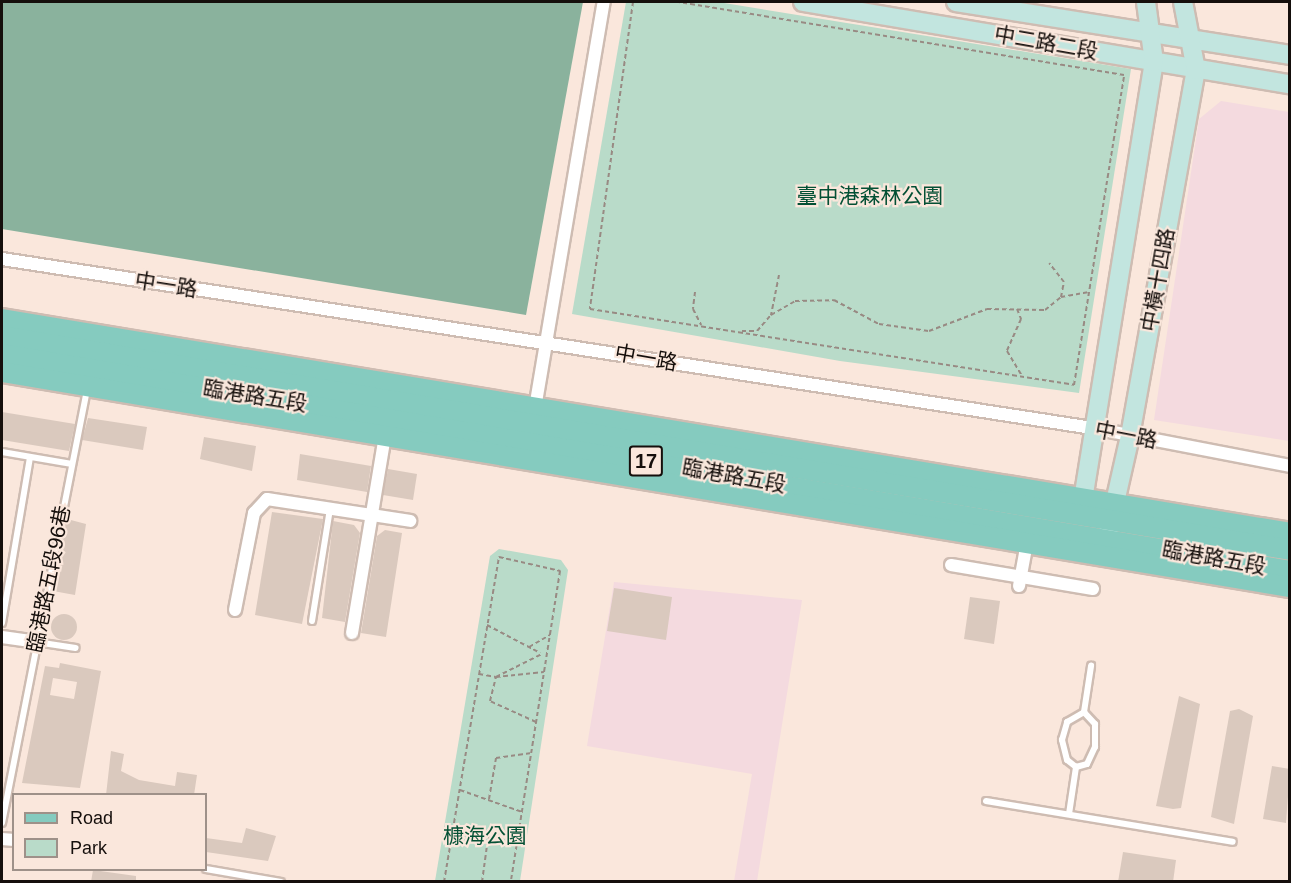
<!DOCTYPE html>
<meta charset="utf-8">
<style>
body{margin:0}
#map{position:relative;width:1291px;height:883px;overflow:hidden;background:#fae7dc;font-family:Helvetica,"Noto Sans TC",sans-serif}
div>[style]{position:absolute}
.industrial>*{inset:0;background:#f4dadf}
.green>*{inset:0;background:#b9dbc9}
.forest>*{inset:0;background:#8ab29d}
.building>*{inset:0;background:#dac9be}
.round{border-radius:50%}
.path>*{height:2px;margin-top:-1px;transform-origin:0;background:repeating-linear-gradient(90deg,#988a83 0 4.5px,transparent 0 7.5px)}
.roads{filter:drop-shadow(2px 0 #cebcb2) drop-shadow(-2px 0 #cebcb2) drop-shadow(0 2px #cebcb2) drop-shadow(0 -2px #cebcb2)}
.lane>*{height:6px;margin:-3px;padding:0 3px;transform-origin:3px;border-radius:3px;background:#fff}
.street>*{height:12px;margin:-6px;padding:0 6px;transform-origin:6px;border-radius:6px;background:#fff}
.secondary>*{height:18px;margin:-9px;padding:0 9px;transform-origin:9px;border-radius:9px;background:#c2e5df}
.primary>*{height:20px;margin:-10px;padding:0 10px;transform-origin:10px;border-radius:10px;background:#85cbbf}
span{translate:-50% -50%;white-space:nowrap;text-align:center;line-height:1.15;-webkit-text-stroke:4.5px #fae7dc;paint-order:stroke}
.shield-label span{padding:2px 4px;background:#fae7dc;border:2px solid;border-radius:4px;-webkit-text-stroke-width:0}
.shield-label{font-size:20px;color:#150f0c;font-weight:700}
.street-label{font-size:21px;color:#150f0c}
.park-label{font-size:21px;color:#035034}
.frame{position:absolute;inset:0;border:3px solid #150f0c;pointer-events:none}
.legend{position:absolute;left:12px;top:793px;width:195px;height:78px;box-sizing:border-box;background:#fae7dc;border:2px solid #9e9189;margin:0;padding:8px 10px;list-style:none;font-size:18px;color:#150f0c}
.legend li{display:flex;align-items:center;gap:12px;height:30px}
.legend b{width:30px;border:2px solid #9e9189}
</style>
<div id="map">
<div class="industrial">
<i style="clip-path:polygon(1221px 101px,1289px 112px,1289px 441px,1154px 420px,1199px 119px)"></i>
<i style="clip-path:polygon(614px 582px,802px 600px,757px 881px,734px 881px,752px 774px,587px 746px)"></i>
</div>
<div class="green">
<i style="clip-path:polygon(626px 2px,718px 2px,1131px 69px,1079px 393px,840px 361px,572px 314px)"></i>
<i style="clip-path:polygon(499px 549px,561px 560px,568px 570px,520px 881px,435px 881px,490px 556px)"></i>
</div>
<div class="forest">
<i style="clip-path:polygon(2px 2px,583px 2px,526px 315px,2px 229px)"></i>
</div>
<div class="building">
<i style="clip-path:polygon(2px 412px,75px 424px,69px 451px,2px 440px)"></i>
<i style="clip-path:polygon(88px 418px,147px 427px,143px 450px,82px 440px)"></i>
<i style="clip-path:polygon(204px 437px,256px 446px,252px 471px,200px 459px)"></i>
<i style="clip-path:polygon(300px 454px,371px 466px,367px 492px,297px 480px)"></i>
<i style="clip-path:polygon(388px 469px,417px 474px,413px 500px,383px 495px)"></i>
<i style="clip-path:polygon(272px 512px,323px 519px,302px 624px,255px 615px)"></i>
<i style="clip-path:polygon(67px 519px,86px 524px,75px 595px,53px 591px)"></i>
<i style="clip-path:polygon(333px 521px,354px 525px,360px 533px,345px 622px,322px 618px)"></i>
<i style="clip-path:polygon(385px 530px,402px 533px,386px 637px,361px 633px,377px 536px)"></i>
<i style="clip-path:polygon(614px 588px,672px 597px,666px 640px,607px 631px)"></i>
<i style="clip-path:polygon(970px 597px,1000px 601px,994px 644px,964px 639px)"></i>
<i class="round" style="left:51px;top:614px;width:26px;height:26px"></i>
<i style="clip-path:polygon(evenodd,60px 663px,101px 671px,80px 788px,22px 783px,45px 666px,59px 668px,60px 663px,53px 678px,77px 682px,74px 699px,50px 695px,53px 678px)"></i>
<i style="clip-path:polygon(1179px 696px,1200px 704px,1181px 808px,1173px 809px,1156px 806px)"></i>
<i style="clip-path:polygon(1239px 709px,1253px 716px,1234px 824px,1211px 817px,1230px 711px)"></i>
<i style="clip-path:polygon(111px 751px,124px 754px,121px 771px,139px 780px,175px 786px,177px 772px,197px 775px,194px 795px,106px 795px)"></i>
<i style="clip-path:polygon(1272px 766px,1290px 769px,1286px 823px,1263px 819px)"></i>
<i style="clip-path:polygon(246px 828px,276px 836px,268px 861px,206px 852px,206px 838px,242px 843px)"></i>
<i style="clip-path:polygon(1123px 852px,1176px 860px,1173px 882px,1118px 882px)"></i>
<i style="clip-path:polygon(93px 870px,136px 876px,136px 882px,91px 882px)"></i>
</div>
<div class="path">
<i style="left:633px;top:2px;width:310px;rotate:98deg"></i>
<i style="left:590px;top:309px;width:490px;rotate:8.9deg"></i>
<i style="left:1074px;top:385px;width:314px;rotate:-80.8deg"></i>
<i style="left:1124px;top:75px;width:453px;rotate:-170.7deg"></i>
<i style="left:779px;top:275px;width:41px;rotate:101.3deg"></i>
<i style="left:771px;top:315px;width:28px;rotate:-30deg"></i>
<i style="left:795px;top:301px;width:39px;rotate:-1deg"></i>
<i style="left:834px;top:300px;width:51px;rotate:28.1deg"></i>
<i style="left:879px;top:324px;width:50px;rotate:8deg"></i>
<i style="left:929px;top:331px;width:62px;rotate:-20.8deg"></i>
<i style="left:987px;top:309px;width:58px;rotate:1deg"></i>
<i style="left:1045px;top:310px;width:21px;rotate:-39deg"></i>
<i style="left:1061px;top:297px;width:15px;rotate:-79deg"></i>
<i style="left:1064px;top:282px;width:24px;rotate:-128deg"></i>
<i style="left:695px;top:292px;width:17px;rotate:97deg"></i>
<i style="left:693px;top:309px;width:18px;rotate:63deg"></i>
<i style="left:1061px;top:297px;width:27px;rotate:-10deg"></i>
<i style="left:1017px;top:309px;width:11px;rotate:68deg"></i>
<i style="left:1021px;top:319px;width:35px;rotate:114deg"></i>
<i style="left:1007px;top:351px;width:29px;rotate:59deg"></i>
<i style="left:742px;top:331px;width:15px"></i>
<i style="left:757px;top:331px;width:21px;rotate:-49deg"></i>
<i style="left:487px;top:625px;width:60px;rotate:27.8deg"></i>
<i style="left:529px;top:647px;width:24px;rotate:-30deg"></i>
<i style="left:479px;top:674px;width:17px;rotate:10deg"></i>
<i style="left:496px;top:677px;width:51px;rotate:-26.6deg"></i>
<i style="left:536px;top:722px;width:51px;rotate:-155.5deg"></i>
<i style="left:490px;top:701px;width:25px;rotate:-76deg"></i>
<i style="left:496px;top:677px;width:48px;rotate:-5.9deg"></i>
<i style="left:460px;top:790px;width:66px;rotate:19.5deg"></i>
<i style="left:489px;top:799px;width:42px;rotate:-80.3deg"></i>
<i style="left:496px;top:758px;width:36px;rotate:-8deg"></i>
<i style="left:444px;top:882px;width:330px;rotate:-80.4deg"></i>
<i style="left:499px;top:557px;width:63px;rotate:12.9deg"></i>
<i style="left:560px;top:571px;width:315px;rotate:99deg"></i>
<i style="left:482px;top:882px;width:44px;rotate:-82.2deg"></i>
<i style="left:488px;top:838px;width:31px;rotate:-9deg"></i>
</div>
<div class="roads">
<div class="lane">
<i style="left:2px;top:452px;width:71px;rotate:9.7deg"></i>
<i style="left:312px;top:621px;width:113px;rotate:-80.9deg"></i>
<i style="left:2px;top:623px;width:168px;rotate:-80.4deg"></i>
<i style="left:36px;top:642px;width:40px;rotate:8.5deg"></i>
<i style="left:1076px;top:767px;width:11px;rotate:-142deg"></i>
<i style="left:1067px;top:760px;width:21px;rotate:-104deg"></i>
<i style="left:1062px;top:740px;width:19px;rotate:-74deg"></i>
<i style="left:1067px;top:722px;width:20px;rotate:-30deg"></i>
<i style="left:1084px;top:712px;width:47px;rotate:-81.3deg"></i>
<i style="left:1076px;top:767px;width:11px;rotate:-15deg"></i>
<i style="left:1087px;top:764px;width:19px;rotate:-65deg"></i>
<i style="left:1095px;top:747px;width:23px;rotate:-90deg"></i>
<i style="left:1095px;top:724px;width:16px;rotate:-133deg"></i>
<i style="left:986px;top:801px;width:250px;rotate:9.4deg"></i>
<i style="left:1069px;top:814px;width:48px;rotate:-81.5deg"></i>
<i style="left:2px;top:823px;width:442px;rotate:-78.9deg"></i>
<i style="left:206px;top:869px;width:76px;rotate:9.8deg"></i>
</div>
<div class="street">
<i style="left:2px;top:259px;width:1104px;rotate:8.81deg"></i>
<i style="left:1093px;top:428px;width:201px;rotate:10.9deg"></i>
<i style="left:534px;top:414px;width:418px;rotate:-80.4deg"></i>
<i style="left:951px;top:565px;width:144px;rotate:9.6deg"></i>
<i style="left:1019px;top:586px;width:50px;rotate:-79.6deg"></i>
<i style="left:235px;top:610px;width:99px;rotate:-78.9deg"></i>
<i style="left:254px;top:513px;width:19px;rotate:-47deg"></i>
<i style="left:267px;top:499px;width:145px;rotate:8.7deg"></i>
<i style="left:352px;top:633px;width:201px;rotate:-80.5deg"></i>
<i style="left:2px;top:637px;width:34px;rotate:8deg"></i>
<i style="left:2px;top:839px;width:12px;rotate:5deg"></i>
</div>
<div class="secondary">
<i style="left:803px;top:2px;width:494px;rotate:9.6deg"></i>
<i style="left:956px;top:2px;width:338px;rotate:9deg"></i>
<i style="left:1081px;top:512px;width:456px;rotate:-80.8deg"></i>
<i style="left:1154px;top:62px;width:61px;rotate:-97.6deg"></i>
<i style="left:1103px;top:555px;width:122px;rotate:-77.2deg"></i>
<i style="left:1130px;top:436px;width:372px;rotate:-79.8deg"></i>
<i style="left:1196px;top:70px;width:69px;rotate:-100.8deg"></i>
</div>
<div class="primary">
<i style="left:2px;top:319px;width:1306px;rotate:9.43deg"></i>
<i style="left:2px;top:336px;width:1306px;rotate:9.43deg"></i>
<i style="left:2px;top:354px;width:1306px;rotate:9.56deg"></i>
<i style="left:2px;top:372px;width:1306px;rotate:9.48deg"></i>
</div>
</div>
<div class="shield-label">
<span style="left:646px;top:461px">17</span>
</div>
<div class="street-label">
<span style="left:1046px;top:43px;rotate:10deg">中二路二段</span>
<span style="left:1158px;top:280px;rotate:-80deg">中橫十四路</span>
<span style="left:166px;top:285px;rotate:9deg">中一路</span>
<span style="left:646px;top:358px;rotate:10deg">中一路</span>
<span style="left:255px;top:396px;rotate:9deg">臨港路五段</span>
<span style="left:1126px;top:435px;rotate:11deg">中一路</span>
<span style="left:734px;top:476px;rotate:10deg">臨港路五段</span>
<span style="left:1214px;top:558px;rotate:10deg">臨港路五段</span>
<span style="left:49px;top:579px;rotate:-79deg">臨港路五段96巷</span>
</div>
<div class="park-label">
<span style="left:870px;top:196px">臺中港森林公園</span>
<span style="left:485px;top:836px">槺海公園</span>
</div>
<div class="frame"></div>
<ul class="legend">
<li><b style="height:8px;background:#85cbbf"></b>Road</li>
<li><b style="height:16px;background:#b9dbc9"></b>Park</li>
</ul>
</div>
